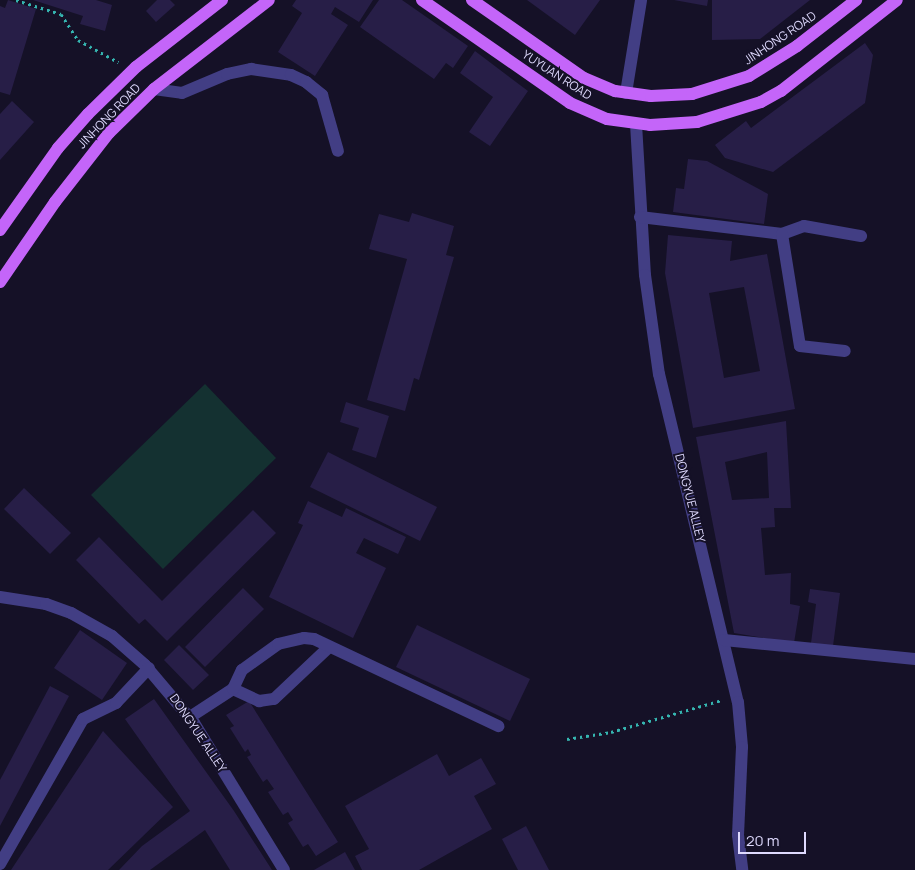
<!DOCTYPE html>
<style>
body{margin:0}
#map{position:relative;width:915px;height:870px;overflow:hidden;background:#151127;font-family:Manrope,sans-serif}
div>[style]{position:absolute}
.green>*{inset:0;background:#143131}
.building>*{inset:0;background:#271e47}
.path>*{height:3px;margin-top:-1.5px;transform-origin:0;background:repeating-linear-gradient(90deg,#35b5b0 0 2.5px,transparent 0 6.5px)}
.minor>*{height:12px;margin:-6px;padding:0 6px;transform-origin:6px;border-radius:6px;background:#423e84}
.major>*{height:12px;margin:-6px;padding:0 6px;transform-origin:6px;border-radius:6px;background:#c465f9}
span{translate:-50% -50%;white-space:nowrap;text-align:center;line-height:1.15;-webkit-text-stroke:4px #151127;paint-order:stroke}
.street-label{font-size:12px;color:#ded9fd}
.scale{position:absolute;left:738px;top:832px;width:68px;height:22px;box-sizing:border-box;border:2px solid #ded9fd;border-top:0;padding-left:6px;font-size:15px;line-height:18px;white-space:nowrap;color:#ded9fd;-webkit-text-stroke:4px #151127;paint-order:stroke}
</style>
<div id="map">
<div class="green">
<i style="clip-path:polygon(205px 384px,276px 458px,163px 569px,91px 495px)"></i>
</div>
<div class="building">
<i style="clip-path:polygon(8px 0,36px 9px,10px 95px,0 92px,0 6px,5px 8px)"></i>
<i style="clip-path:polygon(33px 0,96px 0,112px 5px,105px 31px,80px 24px,83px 16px)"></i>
<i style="clip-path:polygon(157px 0,170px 0,175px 5px,156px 22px,146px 11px)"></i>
<i style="clip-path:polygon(296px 0,373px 0,359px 22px,335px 7px,331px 14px,348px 25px,315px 76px,278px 52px,302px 13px,292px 6px)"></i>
<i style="clip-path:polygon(379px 0,402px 0,468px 46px,453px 68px,446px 63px,434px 79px,360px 27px)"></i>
<i style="clip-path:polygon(527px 0,600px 0,575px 35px)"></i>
<i style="clip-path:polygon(674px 0,708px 0,707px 6px)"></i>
<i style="clip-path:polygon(712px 0,810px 0,760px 39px,712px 40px)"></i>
<i style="clip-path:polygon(865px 43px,873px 55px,865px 103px,773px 172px,725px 158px,715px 145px,746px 121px,751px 128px)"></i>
<i style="clip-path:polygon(475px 51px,528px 91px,490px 146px,469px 132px,493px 97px,460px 73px)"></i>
<i style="clip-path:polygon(12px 101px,34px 122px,0 160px,0 114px)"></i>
<i style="clip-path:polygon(688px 159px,707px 161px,768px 194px,764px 224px,673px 212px,676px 188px,684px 189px)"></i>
<i style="clip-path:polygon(412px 213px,454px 226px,446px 255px,454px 257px,419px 380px,414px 378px,405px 411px,367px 400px,407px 259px,369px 249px,379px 214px,409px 222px)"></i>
<i style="clip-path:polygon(evenodd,668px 235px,732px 241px,730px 261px,767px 254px,795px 409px,693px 428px,665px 273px,668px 235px,744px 287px,760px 371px,724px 378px,709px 293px,744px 287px)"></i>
<i style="clip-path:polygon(346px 402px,389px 416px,376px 458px,352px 450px,359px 428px,340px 422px)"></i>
<i style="clip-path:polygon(evenodd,786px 421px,791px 508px,774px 508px,775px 527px,761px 528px,765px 575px,791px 573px,790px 604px,800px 606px,794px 643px,734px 633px,696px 437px,786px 421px,767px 452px,769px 498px,732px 500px,725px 462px,767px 452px)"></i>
<i style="clip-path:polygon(328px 452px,437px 507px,420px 541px,310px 487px)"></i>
<i style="clip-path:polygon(24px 488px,71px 533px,50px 554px,4px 509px)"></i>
<i style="clip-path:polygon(308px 501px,342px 517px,346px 508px,406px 537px,398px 554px,364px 538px,356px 553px,386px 568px,353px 638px,269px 597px,303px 525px,298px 523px)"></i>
<i style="clip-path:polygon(253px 510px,276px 533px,167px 641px,145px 619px,139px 624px,76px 560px,99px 537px,162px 601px)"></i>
<i style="clip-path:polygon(243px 588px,264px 609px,205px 667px,185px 647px)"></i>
<i style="clip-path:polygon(810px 589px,840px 593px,833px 646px,811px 643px,816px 604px,808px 602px)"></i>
<i style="clip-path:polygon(417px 625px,530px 679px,510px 721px,396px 667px)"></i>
<i style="clip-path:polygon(80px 630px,127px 663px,102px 700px,54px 668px)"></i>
<i style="clip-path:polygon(179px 645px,209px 675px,193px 690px,164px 660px)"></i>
<i style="clip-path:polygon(50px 686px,69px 696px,0 826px,0 780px)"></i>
<i style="clip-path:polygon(154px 699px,234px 811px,272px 870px,230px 870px,205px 830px,150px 870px,119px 870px,142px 846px,190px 811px,125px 719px)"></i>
<i style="clip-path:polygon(249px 701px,338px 842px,316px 856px,308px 844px,303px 847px,288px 823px,293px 820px,288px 812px,283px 815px,268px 792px,274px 789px,267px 779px,263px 782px,247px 757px,251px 755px,248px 749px,245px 752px,230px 728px,234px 726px,226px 715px)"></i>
<i style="clip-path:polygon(103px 731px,173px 807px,108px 870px,11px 870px)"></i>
<i style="clip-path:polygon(437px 754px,449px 776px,481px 758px,496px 784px,474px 796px,492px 829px,419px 870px,362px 870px,355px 856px,369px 849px,345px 806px)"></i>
<i style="clip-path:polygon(526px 826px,549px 870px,518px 870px,502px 839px)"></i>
<i style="clip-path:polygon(345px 852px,355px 870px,314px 870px)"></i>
</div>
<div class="path">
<i style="left:16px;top:0;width:47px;rotate:17.3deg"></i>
<i style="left:61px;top:14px;width:31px;rotate:57deg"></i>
<i style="left:78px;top:40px;width:46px;rotate:28.8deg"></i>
<i style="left:567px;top:739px;width:45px;rotate:-9deg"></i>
<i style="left:611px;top:732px;width:116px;rotate:-16.1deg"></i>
</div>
<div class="minor">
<i style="left:154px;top:89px;width:28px;rotate:8deg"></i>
<i style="left:182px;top:93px;width:49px;rotate:-22.9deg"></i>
<i style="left:227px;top:74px;width:25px;rotate:-12deg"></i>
<i style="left:251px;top:69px;width:40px;rotate:8.5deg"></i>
<i style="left:291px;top:75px;width:17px;rotate:25deg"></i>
<i style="left:306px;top:82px;width:21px;rotate:39deg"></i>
<i style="left:322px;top:95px;width:58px;rotate:74.1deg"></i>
<i style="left:626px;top:93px;width:94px;rotate:-80.8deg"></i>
<i style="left:636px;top:124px;width:151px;rotate:86.6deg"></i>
<i style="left:645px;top:275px;width:100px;rotate:82deg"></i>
<i style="left:659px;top:374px;width:337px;rotate:76.5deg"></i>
<i style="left:738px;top:702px;width:45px;rotate:84.9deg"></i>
<i style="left:742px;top:747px;width:88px;rotate:92.6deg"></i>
<i style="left:738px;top:835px;width:35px;rotate:83deg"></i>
<i style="left:640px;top:217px;width:143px;rotate:6.8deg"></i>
<i style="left:782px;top:234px;width:23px;rotate:-20deg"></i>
<i style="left:804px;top:226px;width:58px;rotate:10deg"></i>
<i style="left:782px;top:234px;width:113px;rotate:80.9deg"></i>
<i style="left:800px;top:346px;width:45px;rotate:6.3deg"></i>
<i style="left:0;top:597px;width:47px;rotate:8.7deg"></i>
<i style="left:46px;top:604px;width:27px;rotate:20deg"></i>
<i style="left:71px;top:613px;width:47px;rotate:29.3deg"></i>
<i style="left:112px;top:636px;width:44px;rotate:41.3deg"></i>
<i style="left:145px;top:665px;width:76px;rotate:49.8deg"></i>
<i style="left:194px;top:723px;width:172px;rotate:58.5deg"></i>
<i style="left:724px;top:640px;width:192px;rotate:5.7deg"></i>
<i style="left:233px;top:689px;width:29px;rotate:25deg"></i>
<i style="left:259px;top:701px;width:15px;rotate:-8deg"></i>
<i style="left:274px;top:699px;width:76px;rotate:-43.4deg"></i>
<i style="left:190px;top:717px;width:51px;rotate:-33.1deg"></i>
<i style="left:233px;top:689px;width:21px;rotate:-65deg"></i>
<i style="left:242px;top:670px;width:44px;rotate:-35.8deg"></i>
<i style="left:278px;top:644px;width:27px;rotate:-13deg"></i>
<i style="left:304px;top:638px;width:10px;rotate:6deg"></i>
<i style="left:314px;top:639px;width:204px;rotate:25.3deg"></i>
<i style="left:0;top:864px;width:167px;rotate:-60.2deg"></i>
<i style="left:83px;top:719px;width:37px;rotate:-26deg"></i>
<i style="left:116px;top:703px;width:48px;rotate:-46.7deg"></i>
</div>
<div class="major">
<i style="left:422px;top:0;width:180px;rotate:34.8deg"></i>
<i style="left:570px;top:103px;width:40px;rotate:23.4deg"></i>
<i style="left:607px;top:119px;width:43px;rotate:7.9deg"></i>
<i style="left:650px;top:125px;width:47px;rotate:-3.7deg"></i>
<i style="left:697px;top:122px;width:67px;rotate:-17.4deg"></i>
<i style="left:761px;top:102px;width:23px;rotate:-29deg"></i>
<i style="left:781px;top:91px;width:147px;rotate:-38.1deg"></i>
<i style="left:472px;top:0;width:136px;rotate:34.9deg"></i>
<i style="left:584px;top:78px;width:34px;rotate:23deg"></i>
<i style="left:615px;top:91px;width:36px;rotate:8deg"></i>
<i style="left:651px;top:96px;width:41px;rotate:-2.8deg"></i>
<i style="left:692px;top:94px;width:60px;rotate:-17.5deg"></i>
<i style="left:749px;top:76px;width:57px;rotate:-32deg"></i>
<i style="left:797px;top:46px;width:75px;rotate:-37.9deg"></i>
<i style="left:0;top:230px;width:100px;rotate:-54.7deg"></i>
<i style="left:58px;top:148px;width:45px;rotate:-48.6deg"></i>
<i style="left:88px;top:114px;width:67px;rotate:-44.4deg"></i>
<i style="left:136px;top:67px;width:109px;rotate:-37.9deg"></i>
<i style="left:0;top:282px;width:97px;rotate:-55.5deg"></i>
<i style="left:55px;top:202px;width:88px;rotate:-52deg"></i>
<i style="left:109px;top:133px;width:63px;rotate:-44.4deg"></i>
<i style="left:154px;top:89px;width:145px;rotate:-37.7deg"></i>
</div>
<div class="street-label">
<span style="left:780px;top:38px;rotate:-34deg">JINHONG ROAD</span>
<span style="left:557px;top:75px;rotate:33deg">YUYUAN ROAD</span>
<span style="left:109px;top:116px;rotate:-46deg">JINHONG ROAD</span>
<span style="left:690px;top:498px;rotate:76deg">DONGYUE ALLEY</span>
<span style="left:198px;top:733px;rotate:56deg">DONGYUE ALLEY</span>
</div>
<div class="scale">20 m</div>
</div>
